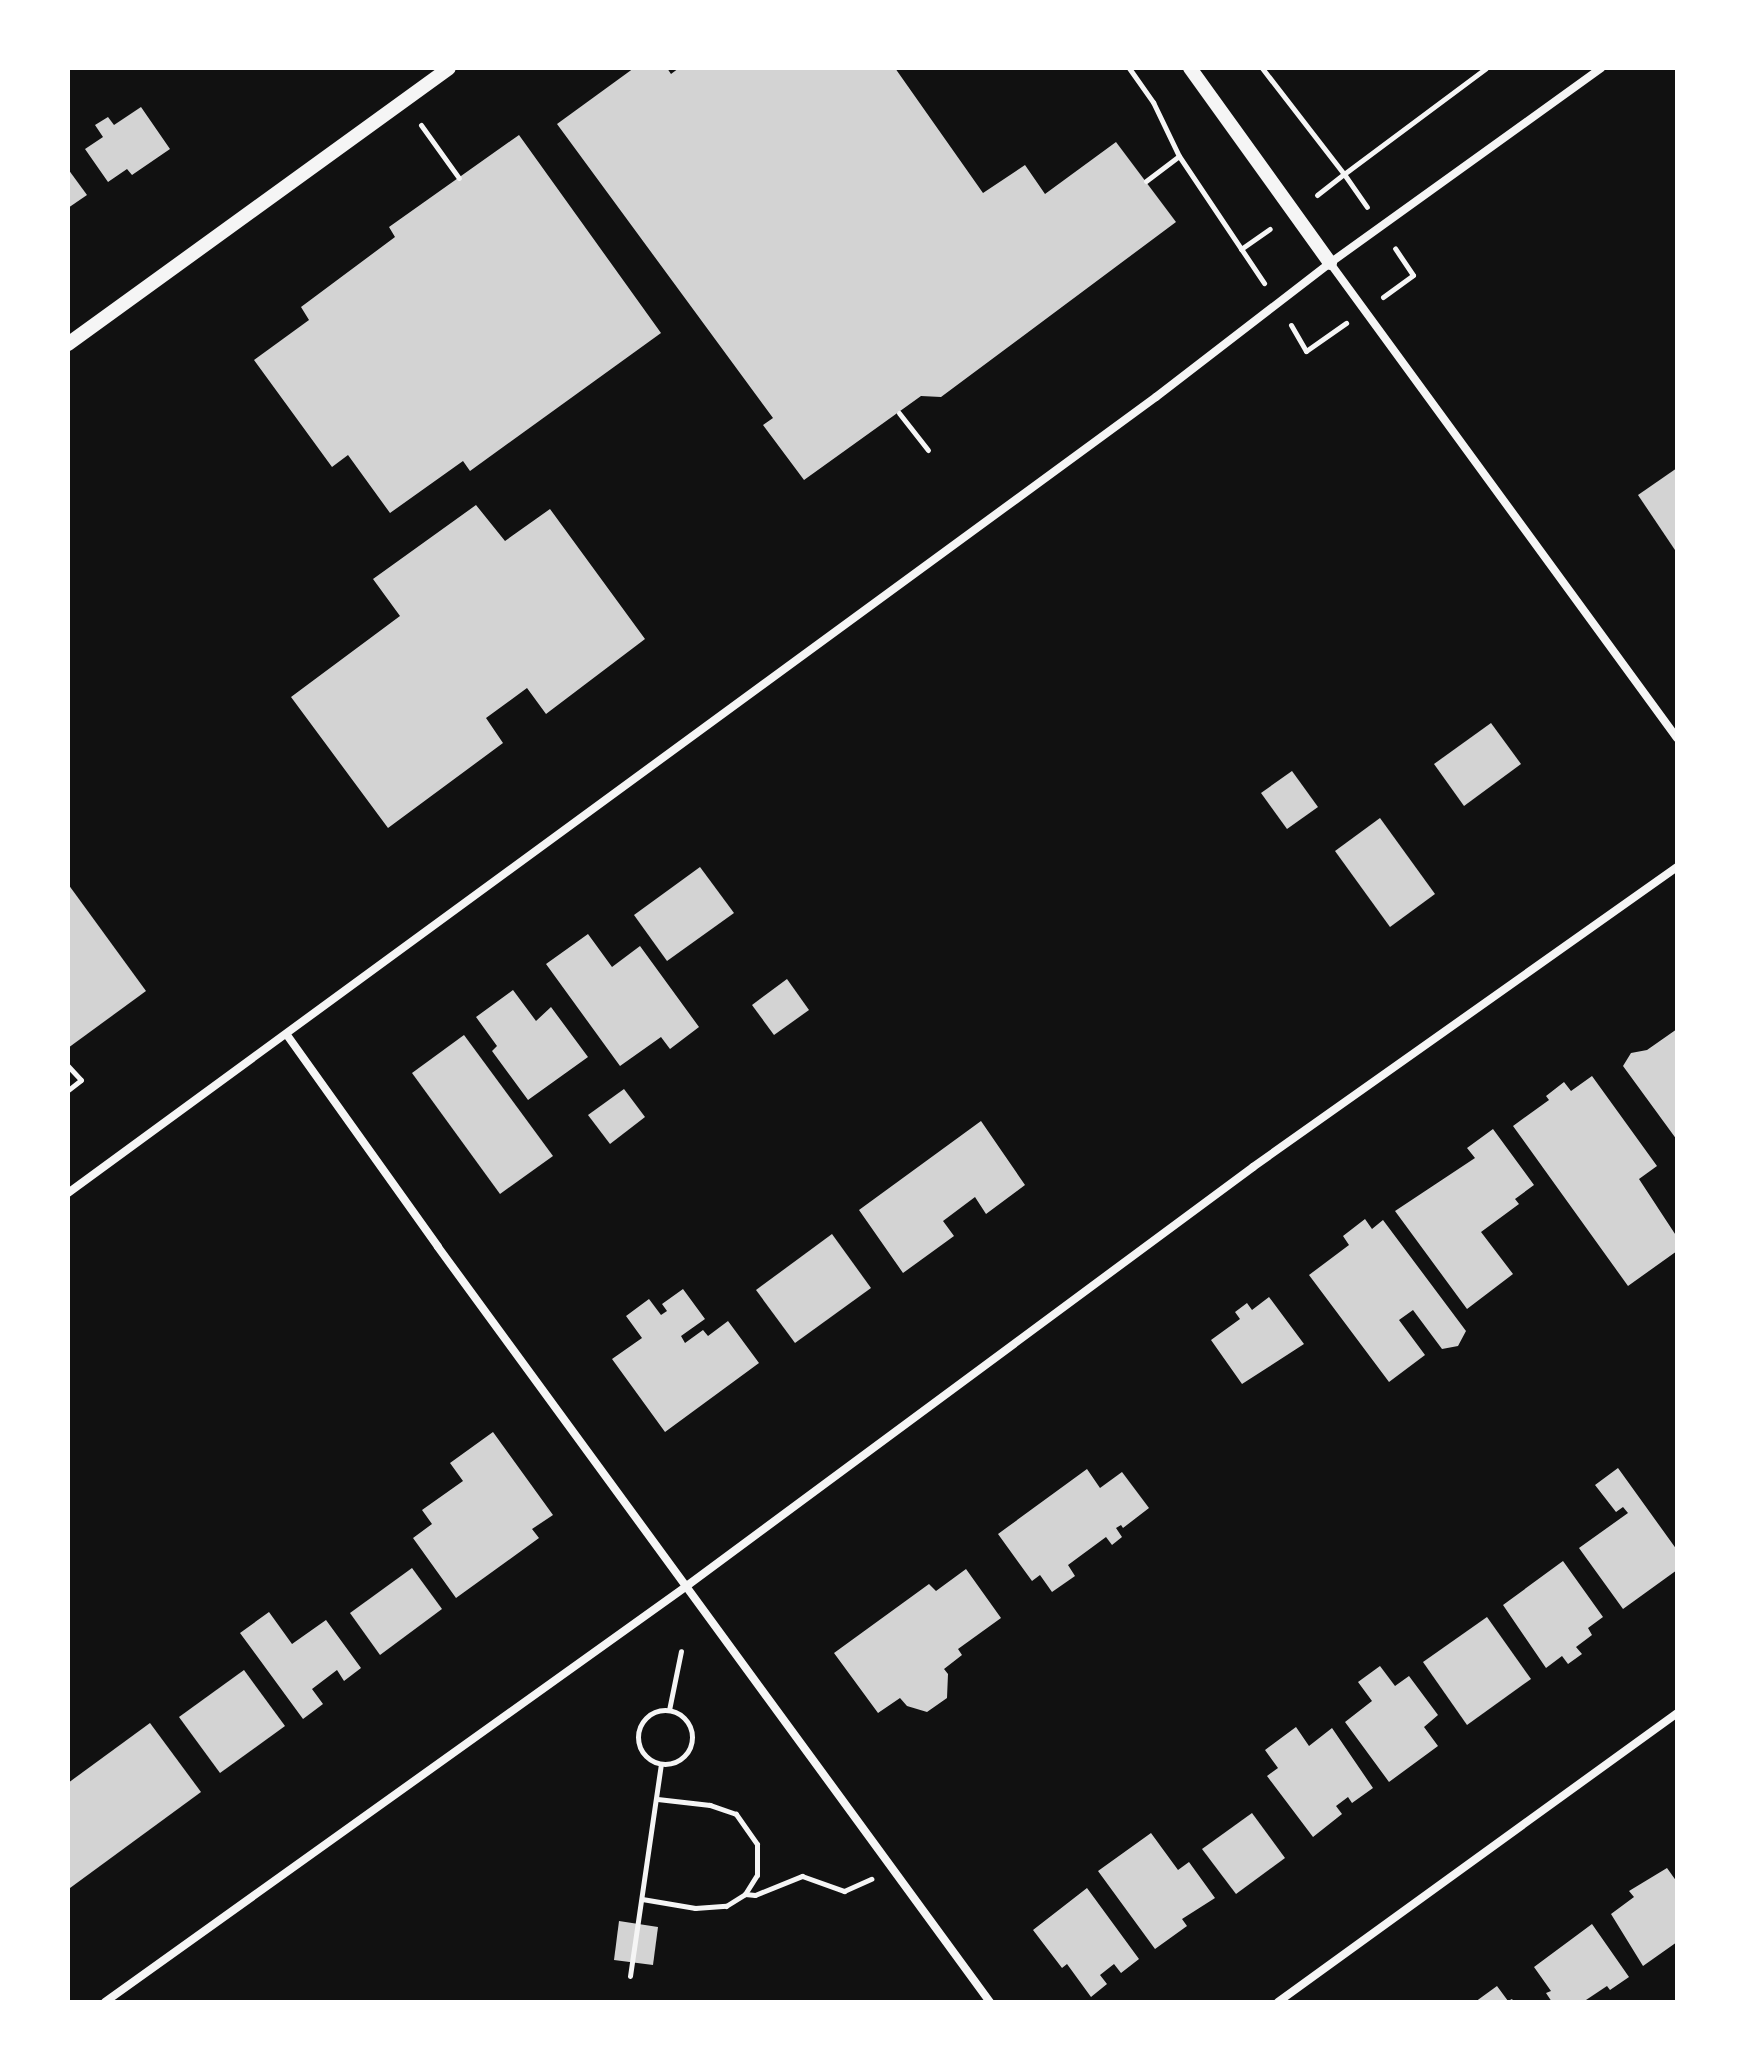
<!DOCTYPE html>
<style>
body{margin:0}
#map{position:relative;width:1745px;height:2070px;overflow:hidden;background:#111;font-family:Helvetica,sans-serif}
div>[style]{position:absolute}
.building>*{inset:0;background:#d3d3d3}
.path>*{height:5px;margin:-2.5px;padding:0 2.5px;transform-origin:2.5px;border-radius:2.5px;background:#f5f5f5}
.path>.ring{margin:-2.5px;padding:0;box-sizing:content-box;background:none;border:5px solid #f5f5f5;border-radius:50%}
.minor>*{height:8px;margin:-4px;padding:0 4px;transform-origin:4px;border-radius:4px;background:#f5f5f5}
.tertiary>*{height:14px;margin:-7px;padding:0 7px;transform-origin:7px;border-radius:7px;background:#f5f5f5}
span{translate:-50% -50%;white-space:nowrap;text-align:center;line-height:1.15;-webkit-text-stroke:6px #fff;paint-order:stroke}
.frame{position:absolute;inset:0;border:70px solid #fff;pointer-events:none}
</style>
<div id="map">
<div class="building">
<i style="clip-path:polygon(634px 68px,667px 68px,671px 74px,679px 68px,895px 68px,983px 193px,1025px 165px,1045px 194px,1116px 142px,1176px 222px,941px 397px,921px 396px,804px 480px,763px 425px,773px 418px,557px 124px)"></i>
<i style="clip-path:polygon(141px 107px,170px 149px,132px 175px,127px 169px,108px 182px,85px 149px,103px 137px,95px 125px,108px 117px,114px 125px)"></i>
<i style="clip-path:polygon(519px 135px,661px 333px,470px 471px,463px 461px,390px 513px,348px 455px,332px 467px,254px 360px,309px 320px,301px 307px,395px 237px,389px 227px)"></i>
<i style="clip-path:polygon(68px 169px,87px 195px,68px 208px)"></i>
<i style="clip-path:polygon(1677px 468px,1677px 553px,1638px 495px)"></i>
<i style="clip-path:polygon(476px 505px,505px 541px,550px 509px,645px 639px,546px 714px,527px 688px,486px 718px,503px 743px,388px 828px,291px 697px,400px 616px,373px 579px)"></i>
<i style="clip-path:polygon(1491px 723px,1521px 764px,1464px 806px,1434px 764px)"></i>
<i style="clip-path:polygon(1292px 771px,1318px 807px,1287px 829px,1261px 793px)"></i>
<i style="clip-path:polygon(1380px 818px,1435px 894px,1390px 927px,1335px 851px)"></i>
<i style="clip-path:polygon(700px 867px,734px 913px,667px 961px,634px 915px)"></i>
<i style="clip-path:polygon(68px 884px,146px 991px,68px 1048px)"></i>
<i style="clip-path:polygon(588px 934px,612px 967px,640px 946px,699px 1027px,670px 1049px,661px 1037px,620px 1066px,546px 964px)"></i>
<i style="clip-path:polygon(787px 979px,809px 1010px,774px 1035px,752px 1005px)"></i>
<i style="clip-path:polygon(513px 990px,536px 1021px,551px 1007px,588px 1057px,528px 1100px,492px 1051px,497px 1046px,476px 1017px)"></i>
<i style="clip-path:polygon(1677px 1029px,1677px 1140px,1623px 1066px,1631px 1053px,1647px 1050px)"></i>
<i style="clip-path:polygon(464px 1035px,553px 1156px,500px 1194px,412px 1073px)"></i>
<i style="clip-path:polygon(1592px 1076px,1657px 1166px,1639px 1179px,1677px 1237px,1677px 1251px,1628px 1286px,1513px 1126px,1549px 1100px,1546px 1096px,1564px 1082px,1571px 1091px)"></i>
<i style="clip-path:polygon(624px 1089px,645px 1117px,610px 1144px,588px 1115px)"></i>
<i style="clip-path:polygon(981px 1121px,1025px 1185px,986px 1214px,975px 1197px,943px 1221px,954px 1236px,903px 1273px,859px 1210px)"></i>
<i style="clip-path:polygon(1493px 1129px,1534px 1185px,1515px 1199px,1519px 1204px,1481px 1232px,1513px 1274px,1467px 1309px,1395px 1211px,1475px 1158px,1467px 1148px)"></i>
<i style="clip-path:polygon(1365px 1219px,1372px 1229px,1383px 1220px,1466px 1331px,1458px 1346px,1442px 1349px,1413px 1310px,1399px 1320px,1425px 1355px,1389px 1382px,1309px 1275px,1349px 1245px,1343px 1236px)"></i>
<i style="clip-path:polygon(832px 1234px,871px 1288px,795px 1343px,756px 1290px)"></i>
<i style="clip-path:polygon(683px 1289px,705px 1319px,681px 1336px,685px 1343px,703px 1330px,708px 1336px,728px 1321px,759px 1363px,665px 1432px,612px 1359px,642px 1338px,626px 1316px,649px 1299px,661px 1315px,667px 1311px,662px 1304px)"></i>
<i style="clip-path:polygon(1269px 1297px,1304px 1344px,1242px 1384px,1211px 1340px,1240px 1319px,1235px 1312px,1247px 1303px,1252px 1310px)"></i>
<i style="clip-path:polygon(493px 1432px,553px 1515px,532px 1529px,539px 1538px,456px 1598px,413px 1538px,432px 1524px,422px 1510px,463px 1481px,450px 1463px)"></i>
<i style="clip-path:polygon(1618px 1468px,1677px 1550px,1677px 1570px,1623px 1609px,1579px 1548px,1628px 1513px,1623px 1507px,1616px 1512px,1595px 1485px)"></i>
<i style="clip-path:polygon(1087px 1469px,1100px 1488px,1122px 1472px,1149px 1508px,1123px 1528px,1121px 1525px,1116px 1528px,1122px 1537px,1112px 1545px,1106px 1537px,1068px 1565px,1075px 1576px,1052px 1592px,1040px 1575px,1032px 1581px,998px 1534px)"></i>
<i style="clip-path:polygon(1563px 1561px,1603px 1617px,1588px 1628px,1592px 1635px,1576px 1647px,1582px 1654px,1568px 1664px,1562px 1656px,1546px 1668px,1503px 1605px)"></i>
<i style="clip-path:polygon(412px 1568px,442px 1609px,380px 1655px,350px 1613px)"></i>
<i style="clip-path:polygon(966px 1569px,1001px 1618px,958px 1649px,962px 1655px,944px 1669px,948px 1674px,947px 1698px,927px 1712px,907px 1706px,900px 1698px,878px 1713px,834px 1653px,929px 1584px,936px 1591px)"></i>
<i style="clip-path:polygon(269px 1612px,292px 1644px,326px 1620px,361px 1668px,344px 1681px,337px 1670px,312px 1689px,323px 1704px,303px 1719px,240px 1633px)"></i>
<i style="clip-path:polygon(1487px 1617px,1531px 1679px,1467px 1725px,1423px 1662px)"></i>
<i style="clip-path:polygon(1380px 1666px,1395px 1686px,1409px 1676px,1438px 1715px,1424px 1727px,1438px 1746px,1389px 1782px,1345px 1722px,1372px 1701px,1358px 1682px)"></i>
<i style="clip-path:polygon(244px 1670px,285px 1726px,220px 1773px,179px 1717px)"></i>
<i style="clip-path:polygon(150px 1723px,201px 1792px,70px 1888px,68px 1783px)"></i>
<i style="clip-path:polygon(1296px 1727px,1309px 1746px,1332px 1728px,1373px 1788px,1352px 1803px,1348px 1797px,1336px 1806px,1342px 1814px,1313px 1837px,1267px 1776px,1278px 1768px,1265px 1750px)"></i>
<i style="clip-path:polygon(1252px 1813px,1285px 1858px,1236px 1894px,1202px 1849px)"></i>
<i style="clip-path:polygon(1151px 1833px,1178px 1870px,1189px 1862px,1215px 1898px,1182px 1919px,1187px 1926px,1155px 1949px,1098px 1871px)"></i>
<i style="clip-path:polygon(1667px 1868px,1677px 1882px,1677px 1942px,1643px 1966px,1611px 1914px,1634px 1897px,1629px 1891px)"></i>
<i style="clip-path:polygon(1087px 1888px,1139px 1959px,1121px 1973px,1114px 1964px,1100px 1975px,1107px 1984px,1091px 1997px,1067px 1964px,1062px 1968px,1033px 1930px)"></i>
<i style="clip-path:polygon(619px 1921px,658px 1927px,653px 1965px,614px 1960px)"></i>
<i style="clip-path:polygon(1592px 1924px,1629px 1977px,1610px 1990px,1607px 1986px,1583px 2002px,1552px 2002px,1546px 1993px,1551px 1991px,1534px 1967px)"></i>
<i style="clip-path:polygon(1497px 1986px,1508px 2001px,1512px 1999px,1514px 2002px,1475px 2002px)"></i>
</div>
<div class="path">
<i style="left:1129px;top:68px;width:42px;rotate:54.8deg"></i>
<i style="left:1153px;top:102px;width:60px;rotate:64.3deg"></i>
<i style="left:1262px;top:68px;width:134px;rotate:52.3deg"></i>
<i style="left:1344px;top:174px;width:177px;rotate:-36.7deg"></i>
<i style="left:421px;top:125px;width:65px;rotate:54.4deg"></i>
<i style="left:1146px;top:181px;width:41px;rotate:-37.1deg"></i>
<i style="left:1179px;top:156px;width:153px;rotate:56.2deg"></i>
<i style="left:1317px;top:195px;width:34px;rotate:-38deg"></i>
<i style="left:1344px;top:174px;width:40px;rotate:55.1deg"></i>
<i style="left:1241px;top:249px;width:35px;rotate:-35deg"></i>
<i style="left:1383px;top:297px;width:37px;rotate:-36deg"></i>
<i style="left:1413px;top:275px;width:32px;rotate:-124deg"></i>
<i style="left:1291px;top:325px;width:30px;rotate:60deg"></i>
<i style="left:1306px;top:351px;width:49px;rotate:-35deg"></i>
<i style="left:899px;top:413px;width:47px;rotate:51.9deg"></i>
<i style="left:68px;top:1066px;width:19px;rotate:47deg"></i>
<i style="left:81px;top:1080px;width:16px;rotate:142deg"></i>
<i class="ring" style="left:638px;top:1710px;width:49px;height:49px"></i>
<i style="left:669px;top:1710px;width:60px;rotate:-78.5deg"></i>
<i style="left:745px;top:1894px;width:10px;rotate:6deg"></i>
<i style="left:755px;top:1895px;width:51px;rotate:-22deg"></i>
<i style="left:802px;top:1876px;width:45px;rotate:19.7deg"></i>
<i style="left:844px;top:1891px;width:30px;rotate:-24deg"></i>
<i style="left:642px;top:1899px;width:54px;rotate:9.6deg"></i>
<i style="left:695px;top:1908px;width:31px;rotate:-4deg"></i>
<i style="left:726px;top:1906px;width:22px;rotate:-32deg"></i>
<i style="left:745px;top:1894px;width:22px;rotate:-58deg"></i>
<i style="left:757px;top:1875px;width:31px;rotate:-90deg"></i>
<i style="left:757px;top:1844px;width:37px;rotate:-125deg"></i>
<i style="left:736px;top:1814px;width:28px;rotate:-161deg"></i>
<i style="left:710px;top:1805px;width:53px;rotate:-173.5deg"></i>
<i style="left:630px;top:1976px;width:214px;rotate:-81.7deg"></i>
</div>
<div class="minor">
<i style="left:1330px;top:263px;width:588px;rotate:53.85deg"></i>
<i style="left:287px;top:1035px;width:260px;rotate:54.5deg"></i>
<i style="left:438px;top:1247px;width:935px;rotate:53.83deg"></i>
<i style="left:68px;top:1193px;width:1348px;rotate:-36.19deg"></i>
<i style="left:1156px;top:397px;width:220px;rotate:-37.6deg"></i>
<i style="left:1330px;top:263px;width:334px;rotate:-35.7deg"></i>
<i style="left:105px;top:2002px;width:717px;rotate:-35.57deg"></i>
<i style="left:688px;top:1585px;width:703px;rotate:-36.49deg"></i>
<i style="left:1253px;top:1167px;width:519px;rotate:-35.28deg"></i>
<i style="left:1278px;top:2002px;width:493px;rotate:-35.9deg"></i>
</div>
<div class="tertiary">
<i style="left:1190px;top:68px;width:240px;rotate:54.3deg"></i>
<i style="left:68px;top:344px;width:470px;rotate:-35.9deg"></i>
</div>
<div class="frame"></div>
</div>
